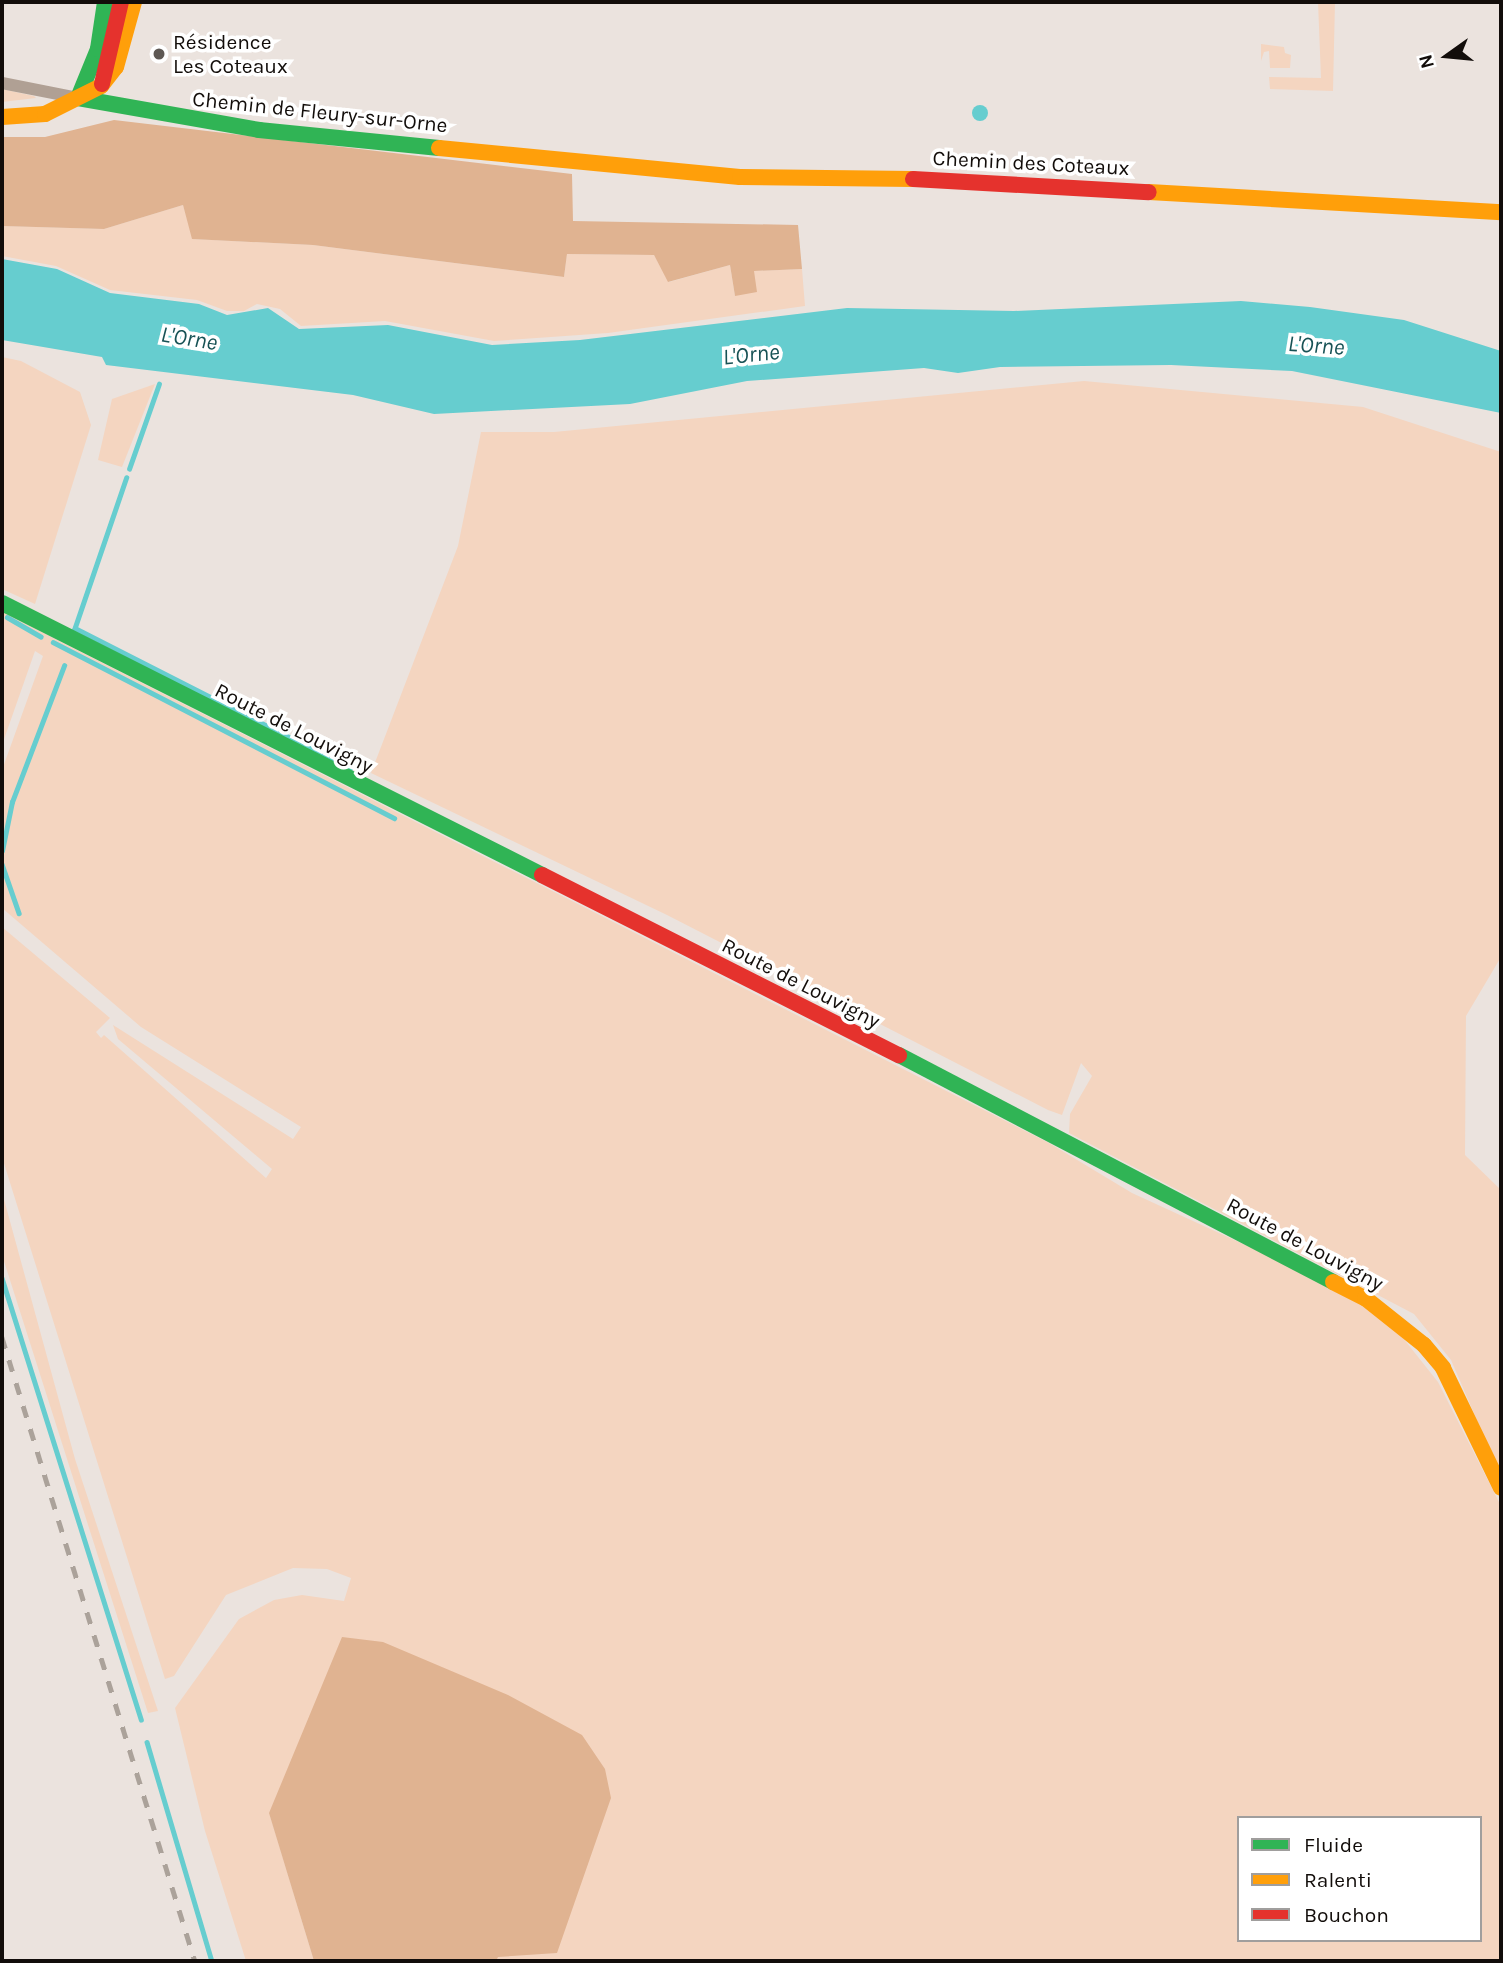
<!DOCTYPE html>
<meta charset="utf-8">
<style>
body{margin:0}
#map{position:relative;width:1503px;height:1963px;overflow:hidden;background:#ebe3de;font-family:Karla,sans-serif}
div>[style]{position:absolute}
.green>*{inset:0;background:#f4d5c0}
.forest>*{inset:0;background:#e0b391}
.water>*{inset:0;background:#66cdcf}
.round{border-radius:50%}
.stream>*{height:4.5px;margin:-2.25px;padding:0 2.25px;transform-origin:2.25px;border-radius:2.25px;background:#66cdcf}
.street>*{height:12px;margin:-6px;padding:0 6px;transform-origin:6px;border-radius:6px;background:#b0a094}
.fast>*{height:16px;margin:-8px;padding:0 8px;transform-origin:8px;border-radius:8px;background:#30b455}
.slow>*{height:16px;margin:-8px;padding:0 8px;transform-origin:8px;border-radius:8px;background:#ff9f0a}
.jam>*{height:16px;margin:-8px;padding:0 8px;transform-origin:8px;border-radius:8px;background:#e5322d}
.rail>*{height:4.5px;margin-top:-2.25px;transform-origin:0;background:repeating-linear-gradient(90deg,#aba29a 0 12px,transparent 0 24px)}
.dots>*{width:19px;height:19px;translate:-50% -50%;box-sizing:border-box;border:4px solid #fff;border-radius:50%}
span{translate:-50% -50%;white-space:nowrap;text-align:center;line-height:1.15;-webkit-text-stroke:7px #fff;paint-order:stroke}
.poi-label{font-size:21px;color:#120d0a}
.left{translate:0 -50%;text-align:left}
.street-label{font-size:21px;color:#120d0a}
.water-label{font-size:23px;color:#175255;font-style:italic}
.frame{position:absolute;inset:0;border:4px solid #120d0a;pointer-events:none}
.legend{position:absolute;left:1237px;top:1816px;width:245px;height:126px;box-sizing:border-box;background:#fff;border:2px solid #a09e9d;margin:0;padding:9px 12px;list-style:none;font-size:21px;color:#120d0a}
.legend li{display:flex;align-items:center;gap:14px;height:35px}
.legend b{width:35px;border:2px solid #a09e9d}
.north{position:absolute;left:1412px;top:21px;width:70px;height:70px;-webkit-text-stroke:5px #fff;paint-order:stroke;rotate:255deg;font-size:19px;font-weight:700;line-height:28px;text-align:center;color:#120d0a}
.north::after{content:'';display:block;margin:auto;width:24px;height:32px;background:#120d0a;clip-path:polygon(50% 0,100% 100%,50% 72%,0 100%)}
</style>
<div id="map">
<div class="green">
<i style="clip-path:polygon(1318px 2px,1335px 2px,1333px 91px,1270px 89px,1269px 77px,1321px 78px)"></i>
<i style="clip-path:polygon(1261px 44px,1284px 47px,1285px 53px,1291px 55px,1290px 68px,1270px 68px,1269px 51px,1264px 52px,1261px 61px)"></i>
<i style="clip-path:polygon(2px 89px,34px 96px,36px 98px,2px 102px)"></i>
<i style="clip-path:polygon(183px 205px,193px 239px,313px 245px,564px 277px,567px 254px,654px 255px,669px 282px,730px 265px,735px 296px,754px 271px,802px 269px,805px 306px,608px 333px,494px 341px,385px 321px,301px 326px,280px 309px,257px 304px,244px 311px,227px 311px,197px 300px,110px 290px,56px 266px,2px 256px,2px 226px,104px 229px)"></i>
<i style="clip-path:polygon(2px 357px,21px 361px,80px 392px,91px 425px,35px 604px,2px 589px)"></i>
<i style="clip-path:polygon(1084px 381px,1363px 407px,1501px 452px,1501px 957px,1466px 1016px,1465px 1155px,1501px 1190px,1501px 1476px,1451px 1360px,1414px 1314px,1069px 1133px,1070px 1114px,1092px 1076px,1081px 1063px,1062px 1115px,1048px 1110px,667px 915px,371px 773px,458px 546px,481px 432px,554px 432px)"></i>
<i style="clip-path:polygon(155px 384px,122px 467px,98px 460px,112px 399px)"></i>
<i style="clip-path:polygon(evenodd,2px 612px,1049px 1143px,1132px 1193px,1300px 1270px,1387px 1318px,1438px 1382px,1501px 1506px,1501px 1961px,496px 1961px,497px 1957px,269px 1812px,314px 1961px,246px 1961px,205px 1831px,175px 1708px,239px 1619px,274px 1600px,302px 1595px,344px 1601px,351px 1578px,327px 1569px,293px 1568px,226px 1595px,174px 1676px,165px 1679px,2px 1157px,2px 927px,110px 1018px,96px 1032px,101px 1038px,104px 1035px,266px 1178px,272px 1169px,118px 1039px,113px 1025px,293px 1139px,301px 1127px,141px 1027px,2px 908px,2px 770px,43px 656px,35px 651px,2px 745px,2px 612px,1239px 1818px,1480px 1818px,1480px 1940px,1239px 1940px,1239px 1818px)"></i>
<i style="clip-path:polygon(2px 1192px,75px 1459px,158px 1711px,148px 1713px,2px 1255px)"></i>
</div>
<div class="forest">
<i style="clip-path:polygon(114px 120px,572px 174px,573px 221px,798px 225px,802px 269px,754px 271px,757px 292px,735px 296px,730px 265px,668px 282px,654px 255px,567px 254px,564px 277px,313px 245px,192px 239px,183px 205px,104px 229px,2px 226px,2px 137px,45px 137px)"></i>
<i style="clip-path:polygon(342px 1637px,383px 1642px,508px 1695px,582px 1735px,605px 1769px,611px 1798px,557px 1953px,498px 1957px,496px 1961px,314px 1961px,269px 1813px)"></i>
</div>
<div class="water">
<i class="round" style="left:972px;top:105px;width:16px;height:16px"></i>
<i style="clip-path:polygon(2px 259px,57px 269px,110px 293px,199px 304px,227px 315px,268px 308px,299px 329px,388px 325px,492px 345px,580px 340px,847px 308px,1014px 311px,1241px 301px,1310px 307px,1404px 320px,1501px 351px,1501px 413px,1292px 371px,1171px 365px,1000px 367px,958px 373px,924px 368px,747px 381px,630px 404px,434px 414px,353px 395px,106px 365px,102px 357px,2px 340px)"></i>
</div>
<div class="stream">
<i style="left:129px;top:469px;width:90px;rotate:-70.6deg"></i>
<i style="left:7px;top:617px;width:39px;rotate:30deg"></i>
<i style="left:75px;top:628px;width:309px;rotate:27deg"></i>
<i style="left:74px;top:630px;width:161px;rotate:-71.1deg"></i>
<i style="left:53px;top:642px;width:384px;rotate:27.3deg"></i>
<i style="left:2px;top:851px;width:50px;rotate:-78.5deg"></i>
<i style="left:12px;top:802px;width:146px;rotate:-69.1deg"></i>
<i style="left:2px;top:864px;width:52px;rotate:70.9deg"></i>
<i style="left:2px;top:1278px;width:463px;rotate:72.5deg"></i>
<i style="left:147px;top:1742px;width:228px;rotate:73.5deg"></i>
</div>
<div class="street">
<i style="left:2px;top:83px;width:77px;rotate:11.2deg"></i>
</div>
<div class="fast">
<i style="left:78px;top:98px;width:184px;rotate:10deg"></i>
<i style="left:259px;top:130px;width:181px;rotate:5.7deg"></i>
<i style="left:78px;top:98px;width:53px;rotate:-67.8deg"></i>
<i style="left:98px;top:49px;width:48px;rotate:-81.5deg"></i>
<i style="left:2px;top:603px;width:605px;rotate:26.73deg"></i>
<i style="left:899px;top:1055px;width:490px;rotate:27.6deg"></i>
</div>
<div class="slow">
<i style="left:2px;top:117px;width:43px;rotate:-4deg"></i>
<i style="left:45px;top:114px;width:63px;rotate:-26.6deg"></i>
<i style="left:101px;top:86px;width:24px;rotate:-52deg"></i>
<i style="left:116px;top:67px;width:67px;rotate:-74.5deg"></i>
<i style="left:439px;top:148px;width:302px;rotate:5.5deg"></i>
<i style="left:740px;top:177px;width:173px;rotate:0.7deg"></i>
<i style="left:1149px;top:192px;width:353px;rotate:3.3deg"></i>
<i style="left:1333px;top:1282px;width:36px;rotate:27deg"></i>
<i style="left:1365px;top:1298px;width:75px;rotate:38.5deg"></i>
<i style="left:1424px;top:1345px;width:30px;rotate:50deg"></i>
<i style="left:1443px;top:1368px;width:133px;rotate:64.2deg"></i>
</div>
<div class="jam">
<i style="left:102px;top:84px;width:84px;rotate:-77deg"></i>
<i style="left:913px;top:179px;width:236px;rotate:3.2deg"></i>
<i style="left:542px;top:875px;width:400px;rotate:26.8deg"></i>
</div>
<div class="rail">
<i style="left:2px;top:1337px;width:653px;rotate:72.81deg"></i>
</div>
<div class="dots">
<i style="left:159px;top:54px;background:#5e5854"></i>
</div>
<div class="poi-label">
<span class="left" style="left:173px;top:54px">Résidence<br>Les Coteaux</span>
</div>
<div class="street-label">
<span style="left:320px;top:112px;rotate:6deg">Chemin de Fleury-sur-Orne</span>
<span style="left:1031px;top:163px;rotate:3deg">Chemin des Coteaux</span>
<span style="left:294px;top:728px;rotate:27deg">Route de Louvigny</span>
<span style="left:801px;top:983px;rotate:27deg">Route de Louvigny</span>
<span style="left:1305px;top:1244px;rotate:28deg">Route de Louvigny</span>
</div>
<div class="water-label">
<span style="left:189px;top:339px;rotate:9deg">L'Orne</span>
<span style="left:1316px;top:346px;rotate:4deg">L'Orne</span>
<span style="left:751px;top:355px;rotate:-6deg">L'Orne</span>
</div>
<div class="frame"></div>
<ul class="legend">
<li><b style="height:9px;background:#30b455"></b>Fluide</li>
<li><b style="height:9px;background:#ff9f0a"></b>Ralenti</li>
<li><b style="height:9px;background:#e5322d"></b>Bouchon</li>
</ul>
<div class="north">N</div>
</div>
